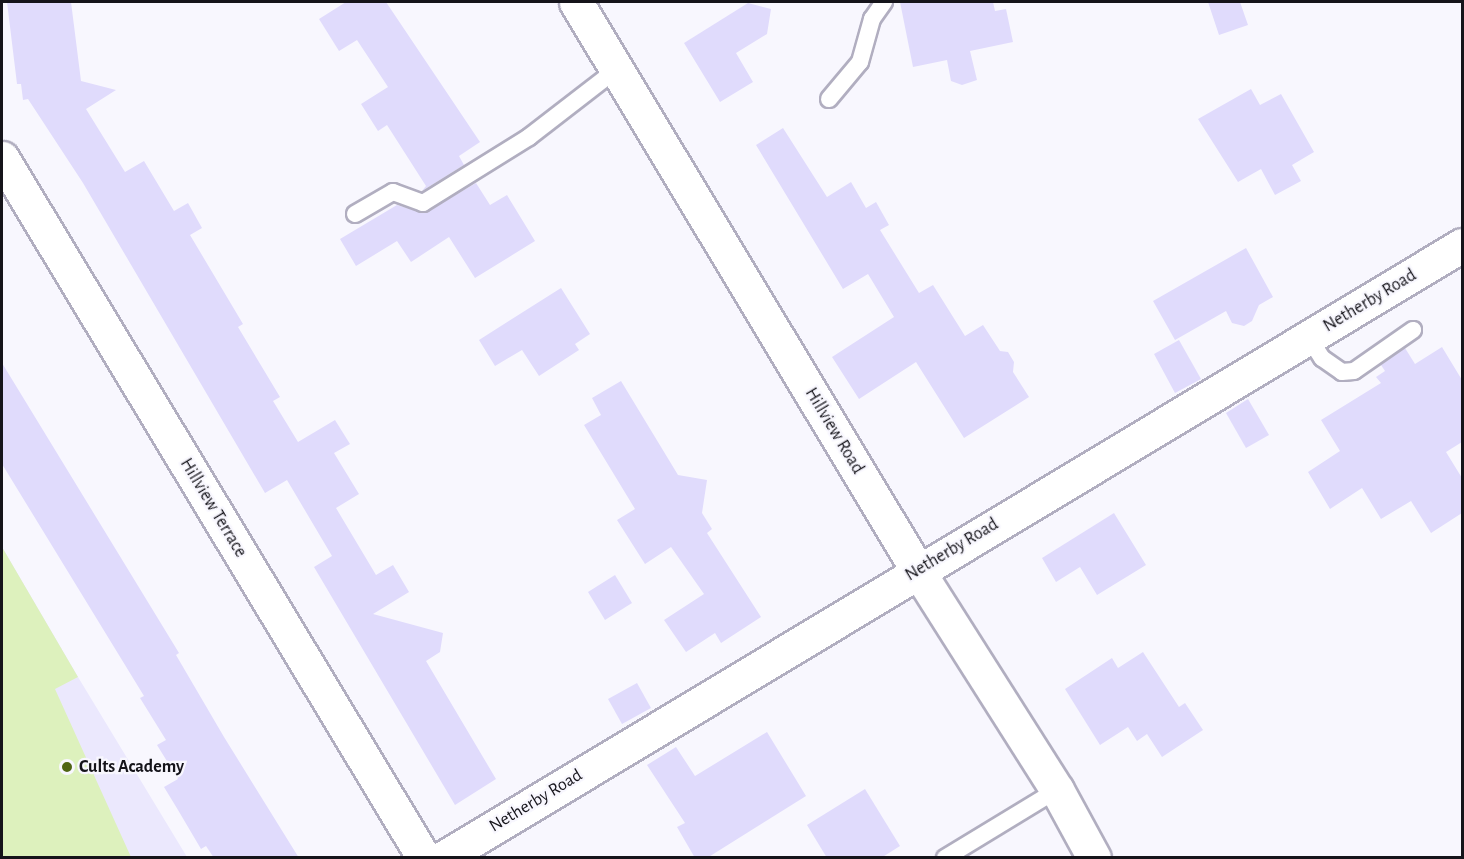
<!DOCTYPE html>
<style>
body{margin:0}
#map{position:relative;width:1464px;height:859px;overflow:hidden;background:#f8f7fe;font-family:"Alegreya Sans",sans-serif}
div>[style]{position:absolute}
.built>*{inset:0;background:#ebe8fd}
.green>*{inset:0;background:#ddf1bd}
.building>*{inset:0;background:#e0dbfc}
.roads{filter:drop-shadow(2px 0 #b1aec0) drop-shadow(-2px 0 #b1aec0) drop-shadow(0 2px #b1aec0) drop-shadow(0 -2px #b1aec0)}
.lane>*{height:16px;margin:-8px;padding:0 8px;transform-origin:8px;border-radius:8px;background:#fff}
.street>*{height:33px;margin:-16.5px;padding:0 16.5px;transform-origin:16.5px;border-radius:16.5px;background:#fff}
.dots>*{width:16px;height:16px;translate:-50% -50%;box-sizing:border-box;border:3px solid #f8f7fe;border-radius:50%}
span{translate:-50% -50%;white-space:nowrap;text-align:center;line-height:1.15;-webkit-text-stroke:4.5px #f8f7fe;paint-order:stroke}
.street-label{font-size:18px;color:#15141a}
.poi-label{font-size:18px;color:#15141a;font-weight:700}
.left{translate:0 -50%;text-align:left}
.frame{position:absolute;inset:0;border:3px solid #15141a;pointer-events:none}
</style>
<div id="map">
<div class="built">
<i style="clip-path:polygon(2px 547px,78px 677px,187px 857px,2px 857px)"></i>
</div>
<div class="green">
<i style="clip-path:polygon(2px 547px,78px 677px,55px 689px,131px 857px,2px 857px)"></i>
</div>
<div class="building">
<i style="clip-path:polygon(7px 2px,71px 2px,81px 81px,116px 90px,86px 109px,125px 172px,144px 161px,174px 211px,188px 203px,202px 228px,190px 235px,243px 324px,238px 327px,280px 397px,273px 401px,298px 442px,335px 420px,350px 444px,334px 453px,359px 494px,336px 508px,376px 575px,393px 565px,409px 592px,373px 614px,443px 633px,440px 652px,426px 661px,496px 779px,455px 805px,314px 567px,332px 556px,287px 480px,265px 493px,83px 183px,28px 99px,23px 100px,21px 84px,17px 84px)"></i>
<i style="clip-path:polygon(346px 2px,386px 2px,480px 142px,459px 156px,464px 165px,422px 191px,426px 186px,387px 125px,378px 131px,361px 104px,388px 87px,357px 40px,339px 51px,319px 19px)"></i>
<i style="clip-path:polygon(900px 2px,993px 2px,995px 11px,1006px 9px,1013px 42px,970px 51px,977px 80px,962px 85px,951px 81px,947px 60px,913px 67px)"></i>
<i style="clip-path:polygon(1208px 2px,1240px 2px,1248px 25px,1219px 35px)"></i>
<i style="clip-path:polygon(748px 3px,771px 9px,767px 34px,736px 53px,753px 82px,720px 102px,684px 43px)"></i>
<i style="clip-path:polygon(1251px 89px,1260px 105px,1281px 94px,1314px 152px,1292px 165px,1301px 181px,1275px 195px,1261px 169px,1238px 182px,1198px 119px)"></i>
<i style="clip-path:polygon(783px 128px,827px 197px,851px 182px,866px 208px,876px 202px,889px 225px,880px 230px,919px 293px,933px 285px,965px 336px,983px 325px,1000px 351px,1008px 352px,1014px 362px,1013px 372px,1029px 397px,964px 438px,916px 362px,859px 399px,832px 357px,894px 317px,868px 274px,843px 289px,756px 145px)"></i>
<i style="clip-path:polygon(476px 183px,490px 205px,507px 195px,535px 241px,475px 278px,449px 237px,411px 262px,397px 241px,356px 266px,340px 239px,397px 205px,425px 213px)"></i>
<i style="clip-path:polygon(1246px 248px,1273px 297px,1259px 305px,1252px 321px,1244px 326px,1232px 323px,1226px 311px,1175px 340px,1153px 301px)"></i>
<i style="clip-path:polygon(561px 288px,590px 334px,575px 344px,579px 350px,539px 376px,522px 350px,495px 366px,479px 340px)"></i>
<i style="clip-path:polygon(1179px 340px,1201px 379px,1175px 393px,1154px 354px)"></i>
<i style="clip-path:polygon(1442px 347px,1462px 380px,1462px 442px,1446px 452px,1462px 478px,1462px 513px,1431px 533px,1411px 501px,1381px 519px,1362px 488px,1330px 509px,1308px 472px,1340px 451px,1321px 420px,1381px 383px,1376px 377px,1385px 371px,1381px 365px,1405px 348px,1415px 364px)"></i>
<i style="clip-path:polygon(2px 363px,179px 653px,176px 655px,224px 737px,299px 858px,214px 858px,206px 846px,201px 849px,178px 810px,164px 787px,178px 779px,157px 745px,166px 740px,140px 698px,144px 696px,2px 464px)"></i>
<i style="clip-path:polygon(621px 381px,678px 475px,707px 480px,702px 513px,712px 529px,707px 533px,761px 617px,721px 643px,715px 633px,686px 652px,664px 620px,704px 594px,671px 547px,645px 564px,617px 520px,635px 509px,584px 425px,601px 415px,592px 398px)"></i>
<i style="clip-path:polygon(1248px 399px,1269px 435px,1246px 448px,1226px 413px)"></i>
<i style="clip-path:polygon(1114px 513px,1146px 565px,1097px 595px,1080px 567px,1056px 582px,1042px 558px)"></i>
<i style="clip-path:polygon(615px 575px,632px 603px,605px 620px,588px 592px)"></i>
<i style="clip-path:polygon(1143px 652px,1179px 707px,1185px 703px,1203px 730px,1162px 757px,1147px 734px,1137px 741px,1128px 727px,1100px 745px,1065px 689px,1112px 658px,1118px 668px)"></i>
<i style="clip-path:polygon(637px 683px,651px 708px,622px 724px,608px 699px)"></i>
<i style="clip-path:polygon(767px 732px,806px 796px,707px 858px,695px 858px,677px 827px,685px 823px,647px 765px,676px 747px,695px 776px)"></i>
<i style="clip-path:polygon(865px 789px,900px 846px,881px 858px,827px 858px,807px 825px)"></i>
</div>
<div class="roads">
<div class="lane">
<i style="left:829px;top:99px;width:48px;rotate:-50deg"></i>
<i style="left:860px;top:62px;width:45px;rotate:-74.4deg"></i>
<i style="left:872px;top:19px;width:21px;rotate:-55deg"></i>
<i style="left:355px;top:214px;width:44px;rotate:-30.1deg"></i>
<i style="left:393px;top:192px;width:32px;rotate:20deg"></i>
<i style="left:423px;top:203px;width:125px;rotate:-31.9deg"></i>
<i style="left:529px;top:137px;width:111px;rotate:-37.7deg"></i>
<i style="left:1309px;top:338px;width:24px;rotate:57deg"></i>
<i style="left:1322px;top:358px;width:24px;rotate:35deg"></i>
<i style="left:1342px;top:372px;width:12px;rotate:-5deg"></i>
<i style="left:1354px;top:371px;width:72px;rotate:-34.8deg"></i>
<i style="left:945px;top:858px;width:131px;rotate:-31.3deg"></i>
</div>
<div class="street">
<i style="left:576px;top:2px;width:664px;rotate:58.99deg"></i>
<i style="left:918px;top:571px;width:259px;rotate:57.6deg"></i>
<i style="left:1057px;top:790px;width:77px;rotate:61.4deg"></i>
<i style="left:2px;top:158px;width:817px;rotate:58.92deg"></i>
<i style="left:443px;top:858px;width:1189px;rotate:-31.03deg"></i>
</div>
</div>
<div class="dots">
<i style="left:67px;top:767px;background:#4f6513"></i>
</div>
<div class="street-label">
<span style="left:1370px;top:301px;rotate:-31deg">Netherby Road</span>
<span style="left:834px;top:431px;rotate:59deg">Hillview Road</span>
<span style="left:213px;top:508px;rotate:59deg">Hillview Terrace</span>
<span style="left:952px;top:550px;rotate:-31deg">Netherby Road</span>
<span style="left:536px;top:801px;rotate:-31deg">Netherby Road</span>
</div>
<div class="poi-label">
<span class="left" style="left:79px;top:767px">Cults Academy</span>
</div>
<div class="frame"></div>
</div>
